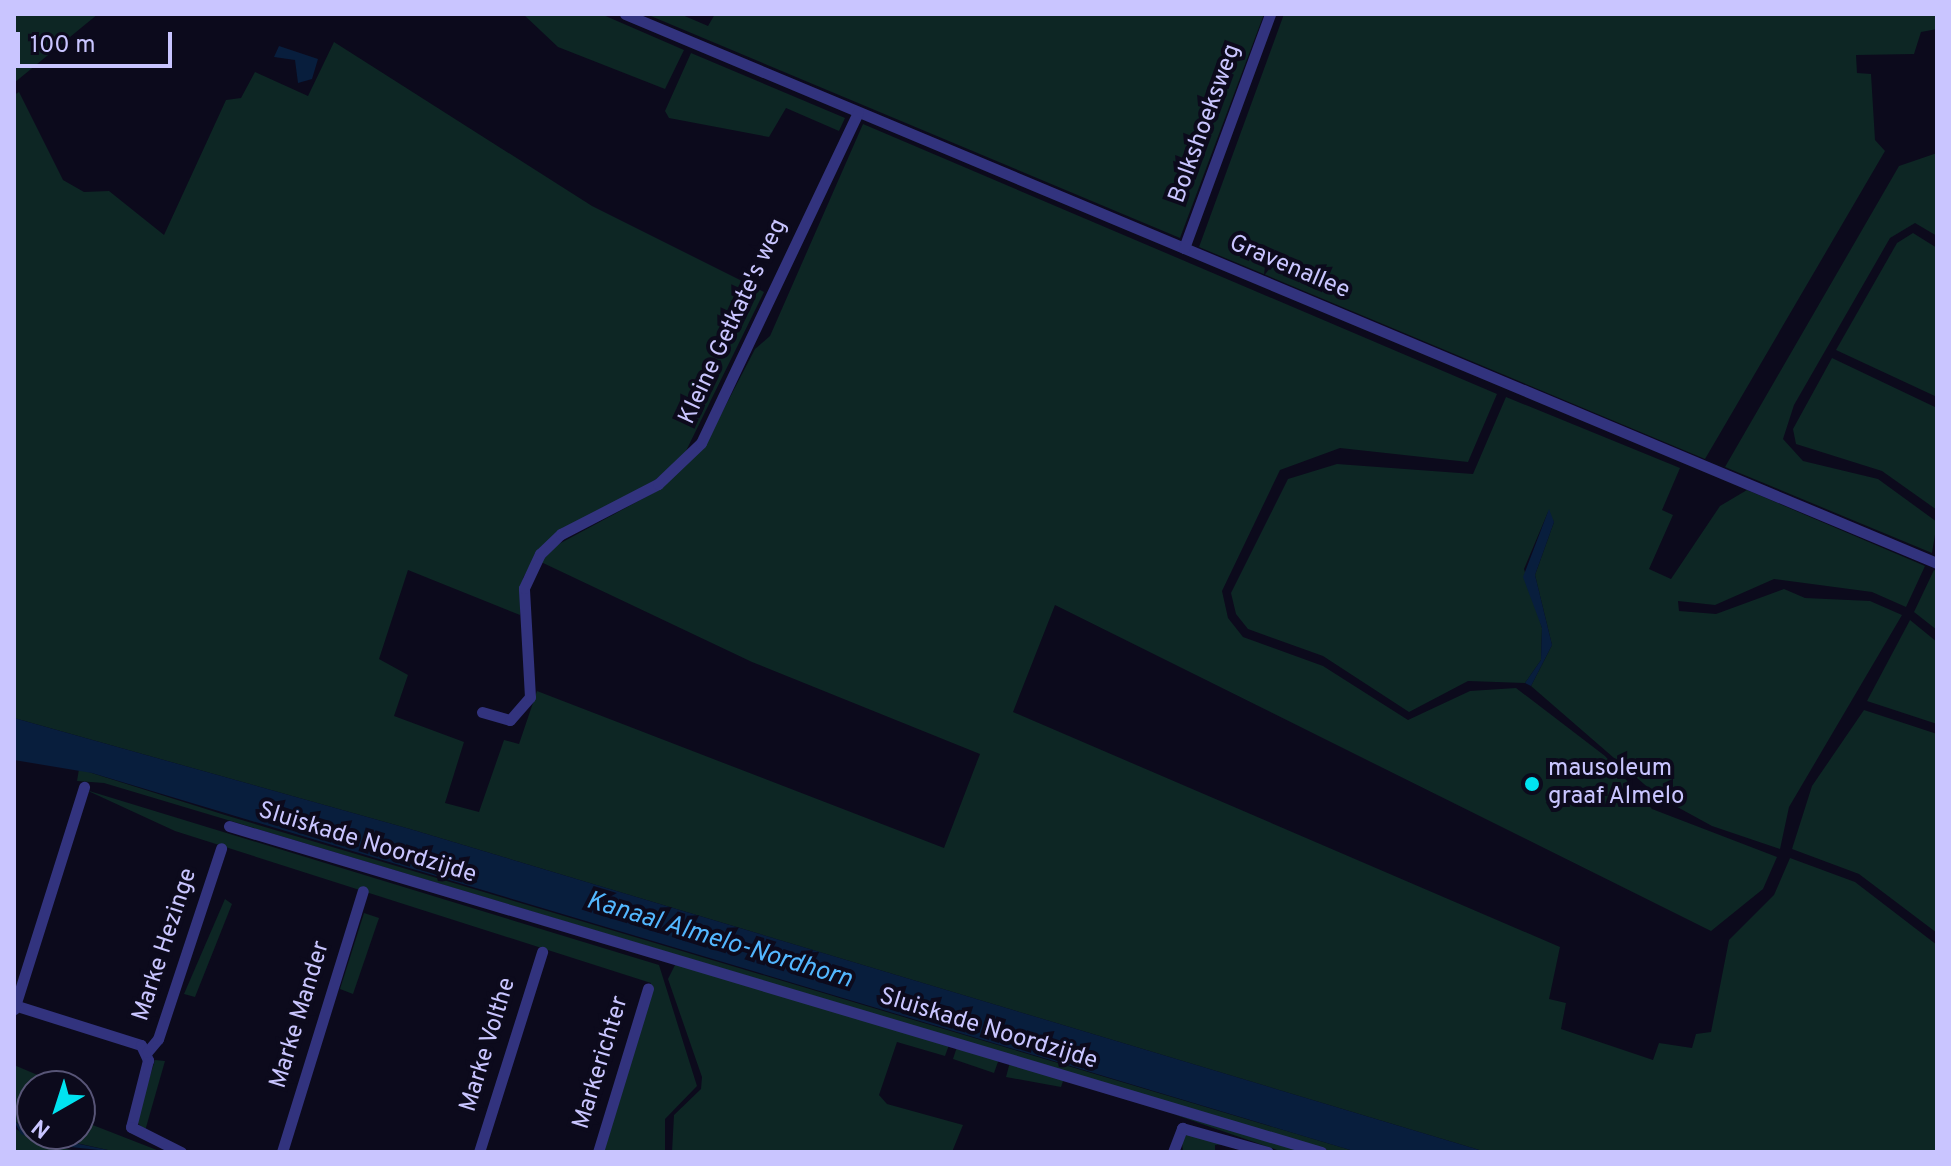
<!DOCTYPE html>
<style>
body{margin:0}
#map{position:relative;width:1951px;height:1166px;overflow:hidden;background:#0c0a1c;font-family:Overpass,sans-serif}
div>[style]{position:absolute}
.green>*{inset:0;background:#0d2624}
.water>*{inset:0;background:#081e3d}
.minor>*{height:11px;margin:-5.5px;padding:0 5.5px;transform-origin:5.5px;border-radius:5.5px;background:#32337e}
.dots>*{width:22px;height:22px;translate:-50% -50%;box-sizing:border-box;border:4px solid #0c0a1c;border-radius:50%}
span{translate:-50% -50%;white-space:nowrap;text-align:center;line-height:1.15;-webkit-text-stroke:8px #0c0a1c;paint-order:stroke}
.street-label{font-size:24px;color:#c9c5ff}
.poi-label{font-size:24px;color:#c9c5ff}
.left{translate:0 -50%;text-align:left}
.water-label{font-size:26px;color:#53b7ff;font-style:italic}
.frame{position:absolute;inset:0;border:16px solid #c9c5ff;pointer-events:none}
.north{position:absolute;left:16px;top:1070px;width:80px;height:80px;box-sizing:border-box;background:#0c0a1c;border:2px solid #585577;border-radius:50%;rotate:219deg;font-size:22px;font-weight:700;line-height:32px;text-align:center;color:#c9c5ff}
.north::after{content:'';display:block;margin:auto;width:28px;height:36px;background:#00e3f0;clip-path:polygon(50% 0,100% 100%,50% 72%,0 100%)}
.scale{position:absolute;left:16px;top:32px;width:156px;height:36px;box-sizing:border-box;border:4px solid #c9c5ff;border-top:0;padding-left:10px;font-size:24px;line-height:28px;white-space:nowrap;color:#c9c5ff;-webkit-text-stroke:6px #0c0a1c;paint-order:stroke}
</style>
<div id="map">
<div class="green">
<i style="clip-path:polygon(14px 14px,98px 14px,14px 83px)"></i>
<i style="clip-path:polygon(523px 14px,601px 14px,684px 50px,665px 89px,558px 47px)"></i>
<i style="clip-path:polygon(646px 14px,680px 14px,708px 26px,715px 14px,1264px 14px,1180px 238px)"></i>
<i style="clip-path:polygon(1284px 14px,1937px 14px,1937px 29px,1921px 32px,1914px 54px,1856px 55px,1857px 73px,1871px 74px,1875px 140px,1885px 151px,1705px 459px,1199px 247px)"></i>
<i style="clip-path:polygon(334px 42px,592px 206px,764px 292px,684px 455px,654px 481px,541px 547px,523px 578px,520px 615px,408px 570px,379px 659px,408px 675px,394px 716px,464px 742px,445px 803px,479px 812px,504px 740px,519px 744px,537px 691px,944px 848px,980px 754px,752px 662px,541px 562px,557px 545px,657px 491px,704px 447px,755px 349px,770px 336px,863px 124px,1497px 394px,1468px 462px,1340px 448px,1280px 470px,1222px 591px,1228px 618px,1243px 637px,1323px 666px,1408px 720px,1470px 691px,1516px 688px,1605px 756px,1652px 809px,1777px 857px,1763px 889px,1711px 931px,1055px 605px,1013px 712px,1560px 947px,1549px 999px,1566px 1003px,1561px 1029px,1653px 1060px,1659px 1043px,1692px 1048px,1696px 1034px,1711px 1032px,1729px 940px,1774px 895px,1790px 858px,1855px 882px,1937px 945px,1937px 1152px,1486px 1152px,410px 829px,14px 718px,14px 95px,19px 92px,63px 180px,84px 192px,109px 191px,164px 235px,226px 100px,241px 98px,255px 72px,308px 96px)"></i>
<i style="clip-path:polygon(691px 53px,845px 118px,839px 131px,786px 108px,769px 137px,669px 118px,665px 111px)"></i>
<i style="clip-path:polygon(1937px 153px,1937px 236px,1915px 223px,1890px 238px,1794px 405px,1783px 439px,1803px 461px,1878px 479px,1937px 522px,1932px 553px,1725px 467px,1899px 166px)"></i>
<i style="clip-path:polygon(1913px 233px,1937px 248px,1937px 397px,1836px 350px,1897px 243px)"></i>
<i style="clip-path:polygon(1832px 358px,1937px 408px,1937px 510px,1882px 471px,1796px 444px,1793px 429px)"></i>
<i style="clip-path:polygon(1506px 397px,1680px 468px,1662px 510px,1673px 515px,1649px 569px,1671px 579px,1720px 506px,1747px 490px,1925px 566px,1906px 607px,1872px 592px,1774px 579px,1715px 605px,1678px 601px,1679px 611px,1716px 614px,1784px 589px,1805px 598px,1870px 601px,1902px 615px,1789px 807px,1780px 849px,1712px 826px,1659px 797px,1531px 686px,1552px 645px,1535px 575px,1554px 522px,1548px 512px,1524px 569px,1542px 628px,1541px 660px,1525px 683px,1468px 681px,1409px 712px,1323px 656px,1248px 629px,1236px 614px,1231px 593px,1288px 479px,1337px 464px,1473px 474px)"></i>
<i style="clip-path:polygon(1934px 570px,1937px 571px,1937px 630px,1914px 612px)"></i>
<i style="clip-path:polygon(1910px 620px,1937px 642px,1937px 724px,1867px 701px)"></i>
<i style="clip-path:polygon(1864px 710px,1937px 734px,1937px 933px,1859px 874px,1792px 849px,1812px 786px)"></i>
<i style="clip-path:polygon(79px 769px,225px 815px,1357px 1152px,1334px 1152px,104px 783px,77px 781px)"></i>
<i style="clip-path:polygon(86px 790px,659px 965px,697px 1086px,665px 1119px,665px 1152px,603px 1152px,651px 983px,175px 831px)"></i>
<i style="clip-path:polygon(225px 899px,232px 904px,195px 997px,184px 994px)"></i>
<i style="clip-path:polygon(364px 913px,379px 918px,353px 994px,340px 989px)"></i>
<i style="clip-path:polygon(676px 963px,949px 1045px,945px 1056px,897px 1042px,879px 1095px,887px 1104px,963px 1125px,952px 1152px,672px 1152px,674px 1115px,701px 1089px,702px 1077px,668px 979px)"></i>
<i style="clip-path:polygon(957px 1047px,999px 1059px,994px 1073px,953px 1059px)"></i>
<i style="clip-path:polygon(155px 1060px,165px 1061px,145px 1131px,136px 1121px)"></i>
<i style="clip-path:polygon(1010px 1062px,1064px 1078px,1061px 1087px,1006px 1077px)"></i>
<i style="clip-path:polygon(14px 1065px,40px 1076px,32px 1086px,32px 1132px,14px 1121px)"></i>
<i style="clip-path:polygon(80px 1101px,85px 1122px,162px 1152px,117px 1152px,36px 1134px,80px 1134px)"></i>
<i style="clip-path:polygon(1173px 1114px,1308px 1152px,1283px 1152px)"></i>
<i style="clip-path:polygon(14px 1128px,43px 1144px,82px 1152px,14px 1152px)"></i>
<i style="clip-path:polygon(1181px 1133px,1226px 1144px,1215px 1145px,1215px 1152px,1183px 1152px)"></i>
</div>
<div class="water">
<i style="clip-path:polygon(279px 46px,318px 59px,312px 79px,298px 83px,295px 60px,274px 57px)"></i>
<i style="clip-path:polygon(1549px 509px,1554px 522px,1535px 575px,1552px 645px,1531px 686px,1525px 683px,1541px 660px,1542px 628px,1523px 577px)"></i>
<i style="clip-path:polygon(14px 718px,410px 829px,1486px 1152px,1357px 1152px,92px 773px,14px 760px)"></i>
<i style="clip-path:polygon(14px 1121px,32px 1134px,117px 1152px,43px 1144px,21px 1134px)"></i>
</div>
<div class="minor">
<i style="left:625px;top:14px;width:1422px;rotate:22.71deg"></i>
<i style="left:1184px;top:248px;width:249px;rotate:-69.8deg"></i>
<i style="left:482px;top:712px;width:29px;rotate:16deg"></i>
<i style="left:510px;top:720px;width:30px;rotate:-49deg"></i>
<i style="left:530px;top:697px;width:109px;rotate:-93.2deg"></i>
<i style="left:524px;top:588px;width:38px;rotate:-65deg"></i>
<i style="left:540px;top:554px;width:29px;rotate:-44deg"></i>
<i style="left:561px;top:534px;width:109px;rotate:-27.3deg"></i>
<i style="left:658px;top:484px;width:59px;rotate:-43.6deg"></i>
<i style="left:701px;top:443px;width:366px;rotate:-64.6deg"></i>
<i style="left:229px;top:826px;width:1140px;rotate:16.62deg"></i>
<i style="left:14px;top:1005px;width:133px;rotate:17.5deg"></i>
<i style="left:141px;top:1045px;width:17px;rotate:65deg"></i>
<i style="left:148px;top:1060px;width:69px;rotate:104.2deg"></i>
<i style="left:131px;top:1127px;width:56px;rotate:26.6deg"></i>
<i style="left:14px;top:1009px;width:233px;rotate:-72.5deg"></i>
<i style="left:147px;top:1052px;width:17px;rotate:-50deg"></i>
<i style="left:158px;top:1039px;width:201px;rotate:-71.7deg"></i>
<i style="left:282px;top:1152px;width:273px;rotate:-72.8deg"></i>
<i style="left:479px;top:1152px;width:210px;rotate:-72.5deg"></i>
<i style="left:598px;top:1152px;width:171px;rotate:-73deg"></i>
<i style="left:1173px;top:1152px;width:26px;rotate:-69deg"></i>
<i style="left:1182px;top:1128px;width:89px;rotate:15.6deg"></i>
</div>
<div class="dots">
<i style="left:1532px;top:784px;background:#00e3f0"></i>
</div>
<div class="street-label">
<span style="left:1206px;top:124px;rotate:-70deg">Bolkshoeksweg</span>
<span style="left:1289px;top:268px;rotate:23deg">Gravenallee</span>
<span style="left:734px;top:322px;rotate:-65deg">Kleine Getkate's weg</span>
<span style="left:367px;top:844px;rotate:17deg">Sluiskade Noordzijde</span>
<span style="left:166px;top:945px;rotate:-72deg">Marke Hezinge</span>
<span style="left:301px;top:1015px;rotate:-73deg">Marke Mander</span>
<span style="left:988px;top:1030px;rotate:17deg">Sluiskade Noordzijde</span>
<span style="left:489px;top:1045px;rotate:-73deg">Marke Volthe</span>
<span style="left:602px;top:1063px;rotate:-73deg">Markerichter</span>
</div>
<div class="poi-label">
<span class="left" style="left:1548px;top:784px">mausoleum<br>graaf Almelo</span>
</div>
<div class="water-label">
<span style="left:719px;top:941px;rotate:17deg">Kanaal Almelo-Nordhorn</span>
</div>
<div class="frame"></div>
<div class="north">N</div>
<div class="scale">100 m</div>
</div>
